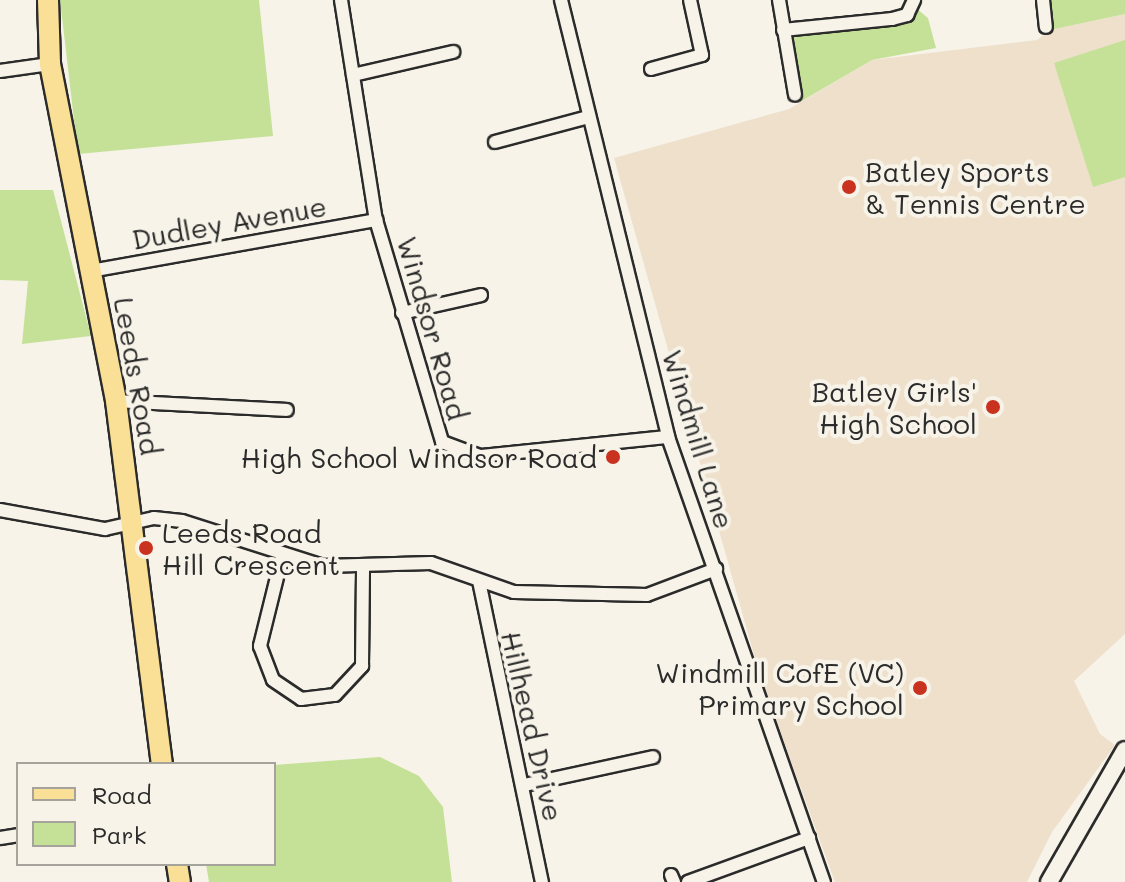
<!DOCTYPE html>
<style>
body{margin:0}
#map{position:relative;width:1125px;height:882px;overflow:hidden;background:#f7f3e8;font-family:Mali,sans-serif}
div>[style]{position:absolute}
.built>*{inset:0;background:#efe0cc}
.green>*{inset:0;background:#c5e198}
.roads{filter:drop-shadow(2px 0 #2b2b2b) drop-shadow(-2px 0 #2b2b2b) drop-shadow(0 2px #2b2b2b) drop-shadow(0 -2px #2b2b2b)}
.minor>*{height:12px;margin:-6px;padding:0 6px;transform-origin:6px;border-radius:6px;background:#f7f3e8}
.tertiary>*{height:16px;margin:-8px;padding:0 8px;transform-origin:8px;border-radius:8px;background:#f7f3e8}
.primary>*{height:20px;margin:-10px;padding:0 10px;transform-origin:10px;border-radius:10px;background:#fadf96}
.dots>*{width:22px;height:22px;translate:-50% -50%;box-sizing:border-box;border:4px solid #f7f3e8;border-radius:50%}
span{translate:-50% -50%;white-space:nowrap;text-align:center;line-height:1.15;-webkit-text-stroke:8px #f7f3e8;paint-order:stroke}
.poi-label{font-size:28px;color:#2b2b2b}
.left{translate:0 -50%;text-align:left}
.right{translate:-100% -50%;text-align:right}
.street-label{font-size:28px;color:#2b2b2b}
.legend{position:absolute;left:16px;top:762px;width:260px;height:104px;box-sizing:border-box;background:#f7f3e8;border:2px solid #a5a39c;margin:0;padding:10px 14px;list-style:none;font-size:24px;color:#2b2b2b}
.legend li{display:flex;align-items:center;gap:16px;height:40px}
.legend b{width:40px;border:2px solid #a5a39c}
</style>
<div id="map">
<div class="built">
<i style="clip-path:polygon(1125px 14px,1125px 634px,1074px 681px,1100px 734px,1115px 745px,1052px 832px,1027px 882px,835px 882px,760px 676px,614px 158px,789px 109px,872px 60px,1037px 40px,1050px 30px)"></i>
</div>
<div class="green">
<i style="clip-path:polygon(60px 0,259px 0,273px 136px,78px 154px)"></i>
<i style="clip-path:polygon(1046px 0,1125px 0,1125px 14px,1050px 30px)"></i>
<i style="clip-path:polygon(916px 8px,928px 18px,936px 48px,872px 60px,800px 102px,788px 34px)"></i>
<i style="clip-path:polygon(1125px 40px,1125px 177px,1093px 187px,1054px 63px)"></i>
<i style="clip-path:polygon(0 190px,53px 190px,91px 336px,22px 344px,28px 281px,0 280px)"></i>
<i style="clip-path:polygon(380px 757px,419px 776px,443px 807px,452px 882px,209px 882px,206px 864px,274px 864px,274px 765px)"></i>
</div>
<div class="roads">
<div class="minor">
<i style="left:341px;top:0;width:223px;rotate:81deg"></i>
<i style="left:376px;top:220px;width:232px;rotate:73.4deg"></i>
<i style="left:442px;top:442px;width:40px;rotate:20.2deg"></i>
<i style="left:480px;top:456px;width:189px;rotate:-5.8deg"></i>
<i style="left:561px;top:0;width:450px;rotate:76.2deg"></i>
<i style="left:668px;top:437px;width:472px;rotate:70.7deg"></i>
<i style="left:779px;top:0;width:96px;rotate:80.4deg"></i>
<i style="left:1043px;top:0;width:27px;rotate:84deg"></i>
<i style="left:783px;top:30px;width:110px;rotate:-5.8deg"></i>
<i style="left:892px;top:19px;width:16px;rotate:-15deg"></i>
<i style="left:907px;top:15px;width:17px;rotate:-65deg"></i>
<i style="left:651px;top:69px;width:53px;rotate:-15.4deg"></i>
<i style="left:702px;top:55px;width:56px;rotate:-102.3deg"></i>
<i style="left:0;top:71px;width:50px;rotate:-8deg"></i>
<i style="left:353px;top:75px;width:103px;rotate:-13deg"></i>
<i style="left:495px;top:142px;width:96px;rotate:-15deg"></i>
<i style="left:90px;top:271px;width:291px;rotate:-10.1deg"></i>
<i style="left:402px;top:313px;width:81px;rotate:-12.8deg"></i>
<i style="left:116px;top:401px;width:171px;rotate:3deg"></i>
<i style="left:0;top:510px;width:107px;rotate:10.3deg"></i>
<i style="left:105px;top:529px;width:50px;rotate:-12.7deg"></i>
<i style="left:154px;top:518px;width:28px;rotate:6deg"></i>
<i style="left:182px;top:521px;width:148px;rotate:17.7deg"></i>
<i style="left:323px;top:566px;width:108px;rotate:-1.6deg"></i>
<i style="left:431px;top:563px;width:88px;rotate:19.3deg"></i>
<i style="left:514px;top:592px;width:133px;rotate:1.3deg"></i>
<i style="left:647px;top:595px;width:74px;rotate:-20.6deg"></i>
<i style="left:282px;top:557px;width:92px;rotate:103.9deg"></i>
<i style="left:260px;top:646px;width:36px;rotate:69deg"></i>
<i style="left:273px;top:680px;width:34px;rotate:34deg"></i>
<i style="left:301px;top:699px;width:34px;rotate:-7deg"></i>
<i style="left:335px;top:695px;width:40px;rotate:-47deg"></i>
<i style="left:362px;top:666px;width:98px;rotate:-89.4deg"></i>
<i style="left:479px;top:581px;width:308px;rotate:78.2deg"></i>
<i style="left:524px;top:785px;width:132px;rotate:-12.2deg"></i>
<i style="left:0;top:838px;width:18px;rotate:-9deg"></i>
<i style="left:671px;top:875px;width:8px;rotate:67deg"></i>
<i style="left:688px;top:882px;width:129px;rotate:-20deg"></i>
</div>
<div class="tertiary">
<i style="left:1049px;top:882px;width:152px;rotate:-60.1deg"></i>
</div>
<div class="primary">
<i style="left:48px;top:0;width:64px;rotate:88.2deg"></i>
<i style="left:50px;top:64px;width:343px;rotate:78.9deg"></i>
<i style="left:116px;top:401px;width:366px;rotate:82.8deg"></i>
<i style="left:177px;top:864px;width:18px;rotate:81deg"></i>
</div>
</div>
<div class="dots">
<i style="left:849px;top:187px;background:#c8321e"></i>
<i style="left:993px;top:407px;background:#c8321e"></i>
<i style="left:613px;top:457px;background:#c8321e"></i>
<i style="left:146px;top:548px;background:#c8321e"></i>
<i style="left:920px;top:688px;background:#c8321e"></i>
</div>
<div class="poi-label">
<span class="left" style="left:865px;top:187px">Batley Sports<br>&amp; Tennis Centre</span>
<span class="right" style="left:977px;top:407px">Batley Girls'<br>High School</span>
<span class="right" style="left:597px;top:457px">High School Windsor Road</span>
<span class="left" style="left:162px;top:548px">Leeds Road<br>Hill Crescent</span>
<span class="right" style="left:904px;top:688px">Windmill CofE (VC)<br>Primary School</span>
</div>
<div class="street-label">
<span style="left:229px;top:222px;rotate:-10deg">Dudley Avenue</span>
<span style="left:433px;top:328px;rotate:74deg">Windsor Road</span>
<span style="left:138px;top:376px;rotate:80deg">Leeds Road</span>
<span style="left:699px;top:439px;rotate:73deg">Windmill Lane</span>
<span style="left:533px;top:726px;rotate:77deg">Hillhead Drive</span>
</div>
<ul class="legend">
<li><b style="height:10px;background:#fadf96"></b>Road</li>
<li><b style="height:22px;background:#c5e198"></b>Park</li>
</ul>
</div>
